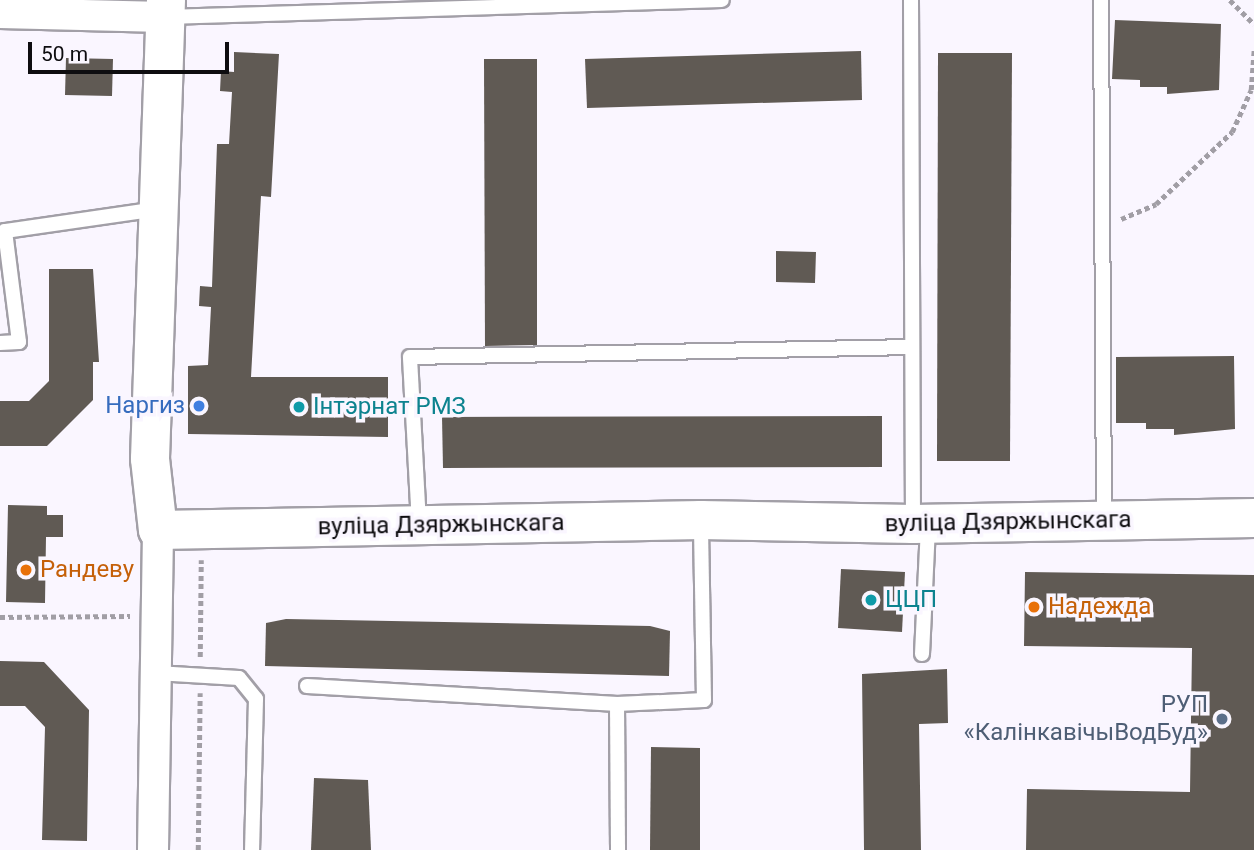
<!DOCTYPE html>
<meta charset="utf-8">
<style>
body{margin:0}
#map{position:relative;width:1254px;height:850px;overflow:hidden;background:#faf6ff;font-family:Roboto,sans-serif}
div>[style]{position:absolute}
.building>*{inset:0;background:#605a54}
.path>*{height:4.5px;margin-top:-2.25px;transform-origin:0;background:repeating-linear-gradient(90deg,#a19ea5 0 5px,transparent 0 8.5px)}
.roads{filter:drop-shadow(2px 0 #a29fa7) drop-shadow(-2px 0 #a29fa7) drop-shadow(0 2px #a29fa7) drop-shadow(0 -2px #a29fa7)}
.lane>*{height:14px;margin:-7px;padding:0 7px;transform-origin:7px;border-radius:7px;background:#fff}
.street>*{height:30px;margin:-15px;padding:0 15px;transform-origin:15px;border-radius:15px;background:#fff}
.secondary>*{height:38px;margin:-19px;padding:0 19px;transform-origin:19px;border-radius:19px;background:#fff}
.dots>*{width:19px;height:19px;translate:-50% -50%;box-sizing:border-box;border:4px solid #faf6ff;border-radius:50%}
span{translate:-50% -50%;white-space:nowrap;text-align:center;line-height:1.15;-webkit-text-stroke:7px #faf6ff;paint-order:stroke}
.shop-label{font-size:24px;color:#366cbe}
.right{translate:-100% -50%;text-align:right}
.culture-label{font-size:24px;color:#0d838f}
.left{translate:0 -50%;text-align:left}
.street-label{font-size:24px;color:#0e0d10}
.food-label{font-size:24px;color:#c56008}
.service-label{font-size:24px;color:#4e5e75}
.scale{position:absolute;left:28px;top:42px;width:201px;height:32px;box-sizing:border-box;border:4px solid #0e0d10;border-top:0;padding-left:9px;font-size:21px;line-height:24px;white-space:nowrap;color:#0e0d10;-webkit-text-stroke:5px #faf6ff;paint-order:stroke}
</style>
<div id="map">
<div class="building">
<i style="clip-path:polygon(1115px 20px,1221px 24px,1219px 90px,1167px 94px,1167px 87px,1140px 87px,1140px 80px,1112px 79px)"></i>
<i style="clip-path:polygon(861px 51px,862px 100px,587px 108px,585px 59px)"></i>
<i style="clip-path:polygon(234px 52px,279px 54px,271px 197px,261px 196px,251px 377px,388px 377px,388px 437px,188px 434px,188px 366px,208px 365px,211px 307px,199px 306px,200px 286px,212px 287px,217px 144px,229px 144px,232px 92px,220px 91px,221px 71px,234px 72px)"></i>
<i style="clip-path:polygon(938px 53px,1012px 53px,1010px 461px,937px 461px)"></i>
<i style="clip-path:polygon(66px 58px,113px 59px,112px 96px,65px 95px)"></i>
<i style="clip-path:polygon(484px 59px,537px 59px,537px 345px,485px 346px)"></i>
<i style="clip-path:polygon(776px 251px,816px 252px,815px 283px,776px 282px)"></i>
<i style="clip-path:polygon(49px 269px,93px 269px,99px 362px,93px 362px,93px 400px,47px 446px,0 446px,0 401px,29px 401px,49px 381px)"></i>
<i style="clip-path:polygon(1234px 356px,1235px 429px,1174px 435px,1174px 429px,1146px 429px,1146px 423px,1116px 423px,1116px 357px)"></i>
<i style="clip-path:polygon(882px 416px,882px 467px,443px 468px,442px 417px)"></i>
<i style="clip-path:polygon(8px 505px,47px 506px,47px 515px,63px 515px,63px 537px,46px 537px,45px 603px,6px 602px)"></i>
<i style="clip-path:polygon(841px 569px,905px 572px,902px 632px,838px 628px)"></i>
<i style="clip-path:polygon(1025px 572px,1254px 575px,1254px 850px,1026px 850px,1027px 789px,1190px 792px,1192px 648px,1024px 646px)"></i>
<i style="clip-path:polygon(286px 619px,650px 626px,670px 631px,669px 676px,265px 666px,266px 623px)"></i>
<i style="clip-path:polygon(0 661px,44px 662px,89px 710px,87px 841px,42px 840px,45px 727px,25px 706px,0 706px)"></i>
<i style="clip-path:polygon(947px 669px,948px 723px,919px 724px,921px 850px,864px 850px,862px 674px)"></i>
<i style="clip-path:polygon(651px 747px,700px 748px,700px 850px,650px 850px)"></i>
<i style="clip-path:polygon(314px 778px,368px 780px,371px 850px,311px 850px)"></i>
</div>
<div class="path">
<i style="left:1230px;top:0;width:34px;rotate:45deg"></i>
<i style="left:1121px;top:219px;width:38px;rotate:-23deg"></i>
<i style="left:1156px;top:204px;width:105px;rotate:-43.5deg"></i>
<i style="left:1232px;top:132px;width:46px;rotate:-65.7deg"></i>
<i style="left:1251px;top:90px;width:41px;rotate:-85.8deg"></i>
<i style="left:0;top:617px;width:130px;rotate:-0.4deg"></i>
<i style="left:200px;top:657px;width:97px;rotate:-89.4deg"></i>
<i style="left:198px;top:850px;width:157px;rotate:-89.3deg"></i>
</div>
<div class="roads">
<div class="lane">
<i style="left:911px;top:0;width:523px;rotate:89.78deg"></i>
<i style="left:1101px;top:0;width:520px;rotate:89.67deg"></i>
<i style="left:166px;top:17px;width:556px;rotate:-1.75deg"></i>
<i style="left:0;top:343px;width:19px;rotate:-3deg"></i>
<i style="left:19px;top:342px;width:112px;rotate:-97.2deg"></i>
<i style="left:5px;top:231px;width:154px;rotate:-8.2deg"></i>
<i style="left:419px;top:524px;width:167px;rotate:-93.1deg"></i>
<i style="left:410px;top:357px;width:502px;rotate:-1.14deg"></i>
<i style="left:922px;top:654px;width:129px;rotate:-87.3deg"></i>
<i style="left:156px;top:673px;width:83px;rotate:3.4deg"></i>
<i style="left:239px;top:678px;width:27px;rotate:51deg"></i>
<i style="left:256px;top:699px;width:151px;rotate:91.5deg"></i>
<i style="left:307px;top:686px;width:311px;rotate:3.3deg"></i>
<i style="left:617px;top:704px;width:87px;rotate:-2.6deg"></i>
<i style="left:704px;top:700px;width:179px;rotate:-91deg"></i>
<i style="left:617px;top:704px;width:146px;rotate:89.6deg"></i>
</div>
<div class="street">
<i style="left:0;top:13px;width:164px;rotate:1.4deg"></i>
<i style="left:153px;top:850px;width:320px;rotate:-89.1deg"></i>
</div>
<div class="secondary">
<i style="left:166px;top:0;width:459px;rotate:92deg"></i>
<i style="left:150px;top:459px;width:71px;rotate:83.6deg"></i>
<i style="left:158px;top:530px;width:543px;rotate:-1.06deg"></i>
<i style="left:701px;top:520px;width:212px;rotate:1.1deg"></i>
<i style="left:913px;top:524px;width:341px;rotate:-1deg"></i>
</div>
</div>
<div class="dots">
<i style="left:199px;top:406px;background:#3f7fe0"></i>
<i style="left:299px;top:407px;background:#0f9aa8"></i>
<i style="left:26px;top:570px;background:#e8710a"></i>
<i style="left:871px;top:600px;background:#0f9aa8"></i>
<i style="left:1034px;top:607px;background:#e8710a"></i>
<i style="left:1222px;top:719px;background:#5c6f8a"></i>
</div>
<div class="shop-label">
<span class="right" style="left:185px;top:406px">Наргиз</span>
</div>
<div class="culture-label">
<span class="left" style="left:313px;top:407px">Інтэрнат РМЗ</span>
<span class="left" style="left:885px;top:600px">ЦЦП</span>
</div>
<div class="street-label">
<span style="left:1008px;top:522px;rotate:-1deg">вуліца Дзяржынскага</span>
<span style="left:441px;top:525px;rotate:-1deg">вуліца Дзяржынскага</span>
</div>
<div class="food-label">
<span class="left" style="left:40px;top:570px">Рандеву</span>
<span class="left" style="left:1048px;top:607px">Надежда</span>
</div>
<div class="service-label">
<span class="right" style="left:1208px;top:719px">РУП<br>«КалінкавічыВодБуд»</span>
</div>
<div class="scale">50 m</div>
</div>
